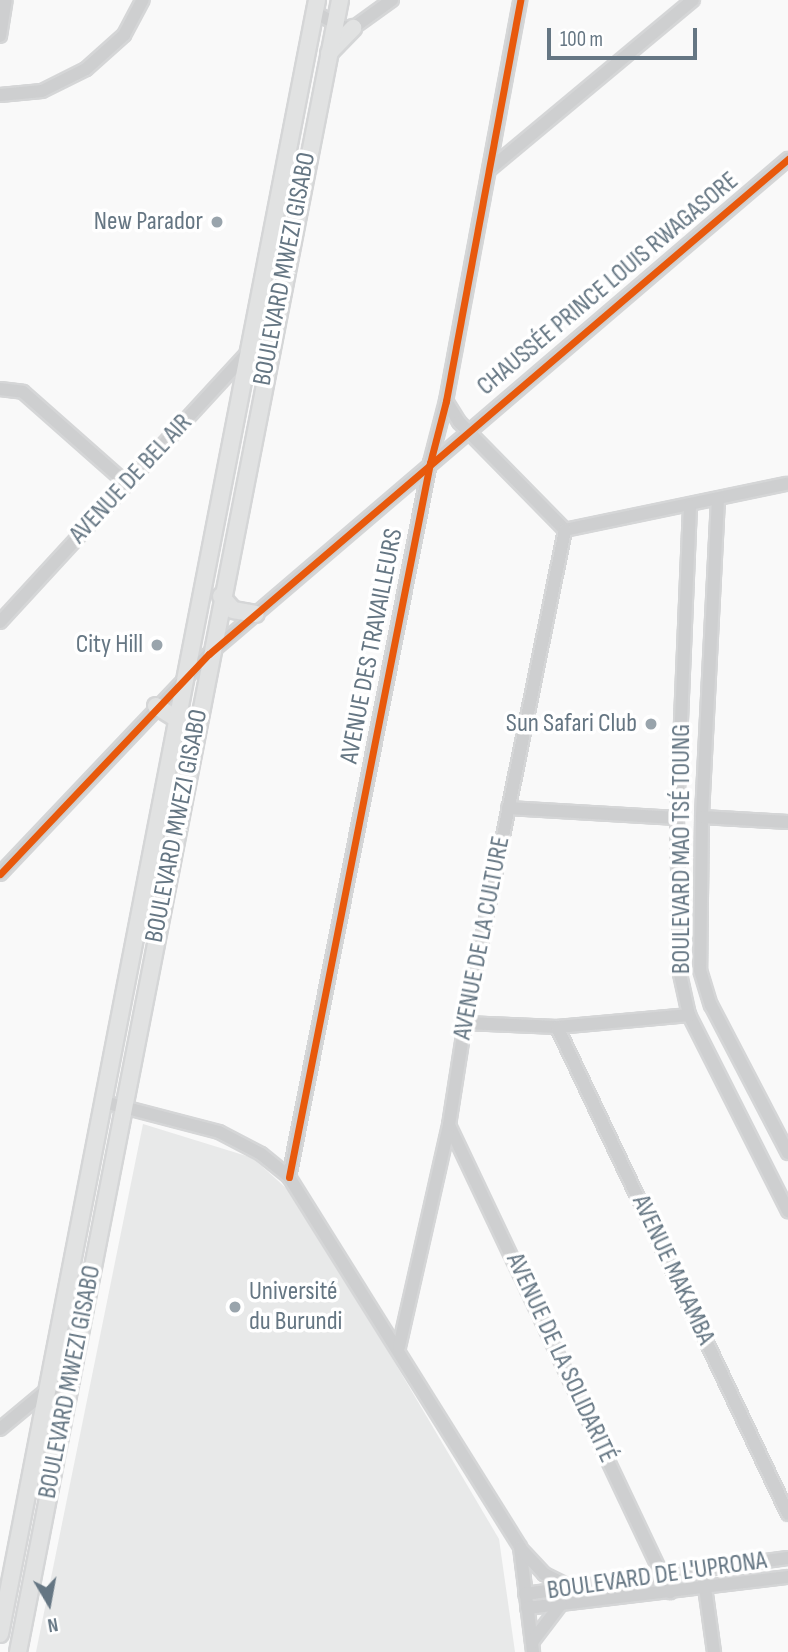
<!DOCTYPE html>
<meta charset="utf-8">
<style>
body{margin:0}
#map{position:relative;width:788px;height:1652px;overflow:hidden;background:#f9f9f9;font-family:"Sofia Sans Condensed",sans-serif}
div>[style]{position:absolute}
.built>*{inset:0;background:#e8e9e9}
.roads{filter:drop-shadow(2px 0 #d5d6d7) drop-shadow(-2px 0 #d5d6d7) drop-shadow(0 2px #d5d6d7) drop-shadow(0 -2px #d5d6d7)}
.minor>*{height:12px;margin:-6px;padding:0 6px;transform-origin:6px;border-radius:6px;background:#cecfd0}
.major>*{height:16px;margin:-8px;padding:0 8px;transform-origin:8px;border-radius:8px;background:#e1e2e2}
.cycleway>*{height:7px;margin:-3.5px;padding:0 3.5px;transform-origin:3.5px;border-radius:3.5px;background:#e8590c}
.dots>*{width:19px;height:19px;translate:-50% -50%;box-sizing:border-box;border:4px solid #fff;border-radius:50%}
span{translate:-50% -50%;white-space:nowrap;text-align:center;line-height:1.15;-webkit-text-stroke:7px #fff;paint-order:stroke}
.poi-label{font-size:26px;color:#657683}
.right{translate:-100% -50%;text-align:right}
.left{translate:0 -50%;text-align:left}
.street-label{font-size:26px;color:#657683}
.north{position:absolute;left:14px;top:1568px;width:70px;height:70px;-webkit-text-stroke:5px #fff;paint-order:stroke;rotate:170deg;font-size:19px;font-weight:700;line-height:28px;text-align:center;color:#657683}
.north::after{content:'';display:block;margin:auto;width:24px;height:32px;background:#657683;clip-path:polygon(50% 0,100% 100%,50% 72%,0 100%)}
.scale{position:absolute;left:547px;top:28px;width:150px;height:32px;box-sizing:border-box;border:4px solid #657683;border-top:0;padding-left:9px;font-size:21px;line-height:24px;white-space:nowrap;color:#657683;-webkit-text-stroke:5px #fff;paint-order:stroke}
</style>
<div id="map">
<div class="built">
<i style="clip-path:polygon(143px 1124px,253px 1158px,287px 1189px,313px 1224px,499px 1539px,515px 1652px,36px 1652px)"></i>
</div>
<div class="roads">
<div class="minor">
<i style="left:314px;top:12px;width:32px;rotate:28deg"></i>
<i style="left:342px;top:27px;width:11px;rotate:5deg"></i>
<i style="left:353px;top:28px;width:48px;rotate:-35.7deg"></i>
<i style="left:0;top:36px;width:36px;rotate:-81deg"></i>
<i style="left:0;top:95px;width:42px;rotate:-5.4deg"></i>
<i style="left:42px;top:91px;width:49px;rotate:-26.6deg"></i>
<i style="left:86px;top:69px;width:51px;rotate:-41.8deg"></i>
<i style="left:124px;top:35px;width:40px;rotate:-62deg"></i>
<i style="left:490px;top:169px;width:264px;rotate:-39.8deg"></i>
<i style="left:0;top:389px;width:23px;rotate:7deg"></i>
<i style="left:23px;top:392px;width:137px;rotate:41.5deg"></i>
<i style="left:446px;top:401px;width:25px;rotate:58deg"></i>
<i style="left:459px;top:422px;width:151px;rotate:45.5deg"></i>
<i style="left:565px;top:530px;width:226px;rotate:-11.8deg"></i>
<i style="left:718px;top:499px;width:318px;rotate:92.9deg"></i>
<i style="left:702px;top:817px;width:153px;rotate:90.7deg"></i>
<i style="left:700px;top:970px;width:37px;rotate:73deg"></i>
<i style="left:711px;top:1005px;width:167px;rotate:62.5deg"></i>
<i style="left:690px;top:506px;width:312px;rotate:92.4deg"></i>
<i style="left:677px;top:818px;width:156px;rotate:88.9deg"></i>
<i style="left:680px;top:974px;width:42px;rotate:77.6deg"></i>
<i style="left:689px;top:1015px;width:220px;rotate:63.2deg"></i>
<i style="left:0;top:622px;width:367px;rotate:-47.4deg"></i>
<i style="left:248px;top:352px;width:20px"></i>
<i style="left:508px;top:808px;width:169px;rotate:3.4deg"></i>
<i style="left:702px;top:817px;width:86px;rotate:3.3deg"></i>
<i style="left:0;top:874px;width:303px;rotate:-46.5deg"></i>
<i style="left:209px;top:654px;width:762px;rotate:-40.53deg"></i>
<i style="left:465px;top:1023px;width:92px;rotate:2.5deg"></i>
<i style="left:557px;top:1027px;width:133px;rotate:-5.2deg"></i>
<i style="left:557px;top:1027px;width:539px;rotate:64.62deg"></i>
<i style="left:104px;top:1102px;width:119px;rotate:14.6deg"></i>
<i style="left:219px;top:1132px;width:47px;rotate:27.6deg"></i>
<i style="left:261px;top:1154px;width:36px;rotate:39deg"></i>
<i style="left:289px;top:1177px;width:436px;rotate:58deg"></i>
<i style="left:520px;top:1547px;width:106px;rotate:82.9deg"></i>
<i style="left:449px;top:1125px;width:517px;rotate:64.67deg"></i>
<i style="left:289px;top:1177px;width:728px;rotate:-78.83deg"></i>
<i style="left:430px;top:463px;width:64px;rotate:-75.5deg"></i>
<i style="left:446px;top:401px;width:408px;rotate:-79.5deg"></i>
<i style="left:399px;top:1347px;width:228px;rotate:-77.3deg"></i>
<i style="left:449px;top:1125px;width:103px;rotate:-81.1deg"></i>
<i style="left:465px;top:1023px;width:503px;rotate:-78.53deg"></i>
<i style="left:0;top:1429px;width:62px;rotate:-39.8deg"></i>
<i style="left:48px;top:1389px;width:19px;rotate:9deg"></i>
<i style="left:521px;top:1549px;width:34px;rotate:47deg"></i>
<i style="left:544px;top:1574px;width:28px;rotate:26deg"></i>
<i style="left:704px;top:1580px;width:73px;rotate:82.1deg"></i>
<i style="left:525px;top:1594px;width:265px;rotate:-7.8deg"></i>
<i style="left:527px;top:1608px;width:263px;rotate:-6.8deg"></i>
<i style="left:532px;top:1642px;width:48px;rotate:-52.7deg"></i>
</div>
<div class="major">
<i style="left:329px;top:53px;width:35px;rotate:-46deg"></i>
<i style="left:221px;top:596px;width:18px;rotate:49deg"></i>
<i style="left:233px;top:610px;width:23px;rotate:10deg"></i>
<i style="left:156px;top:706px;width:25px;rotate:32deg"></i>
<i style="left:0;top:1634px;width:1664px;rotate:-79.02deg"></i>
<i style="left:18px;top:1652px;width:1683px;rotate:-78.97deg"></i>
</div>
</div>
<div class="cycleway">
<i style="left:0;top:874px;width:303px;rotate:-46.5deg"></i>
<i style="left:209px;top:654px;width:762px;rotate:-40.53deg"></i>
<i style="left:289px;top:1177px;width:728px;rotate:-78.83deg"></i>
<i style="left:430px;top:463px;width:64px;rotate:-75.5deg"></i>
<i style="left:446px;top:401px;width:408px;rotate:-79.5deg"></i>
</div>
<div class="dots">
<i style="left:217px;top:222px;background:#99a4ac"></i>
<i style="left:157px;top:645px;background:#99a4ac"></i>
<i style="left:651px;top:724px;background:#99a4ac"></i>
<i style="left:235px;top:1307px;background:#99a4ac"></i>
</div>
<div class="poi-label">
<span class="right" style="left:203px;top:222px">New Parador</span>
<span class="right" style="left:143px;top:645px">City Hill</span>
<span class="right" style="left:637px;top:724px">Sun Safari Club</span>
<span class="left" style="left:249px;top:1307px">Université<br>du Burundi</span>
</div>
<div class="street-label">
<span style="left:285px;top:269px;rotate:-79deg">BOULEVARD MWEZI GISABO</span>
<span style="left:608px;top:284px;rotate:-40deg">CHAUSSÉE PRINCE LOUIS RWAGASORE</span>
<span style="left:131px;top:479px;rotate:-47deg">AVENUE DE BEL AIR</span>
<span style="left:372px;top:646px;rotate:-79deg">AVENUE DES TRAVAILLEURS</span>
<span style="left:177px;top:826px;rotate:-79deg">BOULEVARD MWEZI GISABO</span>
<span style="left:682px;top:849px;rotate:-90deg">BOULEVARD MAO TSÉ TOUNG</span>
<span style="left:482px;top:938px;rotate:-79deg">AVENUE DE LA CULTURE</span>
<span style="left:673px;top:1270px;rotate:65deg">AVENUE MAKAMBA</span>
<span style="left:561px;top:1358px;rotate:65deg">AVENUE DE LA SOLIDARITÉ</span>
<span style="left:70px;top:1382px;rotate:-79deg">BOULEVARD MWEZI GISABO</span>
<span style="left:657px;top:1576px;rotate:-8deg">BOULEVARD DE L'UPRONA</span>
</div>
<div class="north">N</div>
<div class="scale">100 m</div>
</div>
